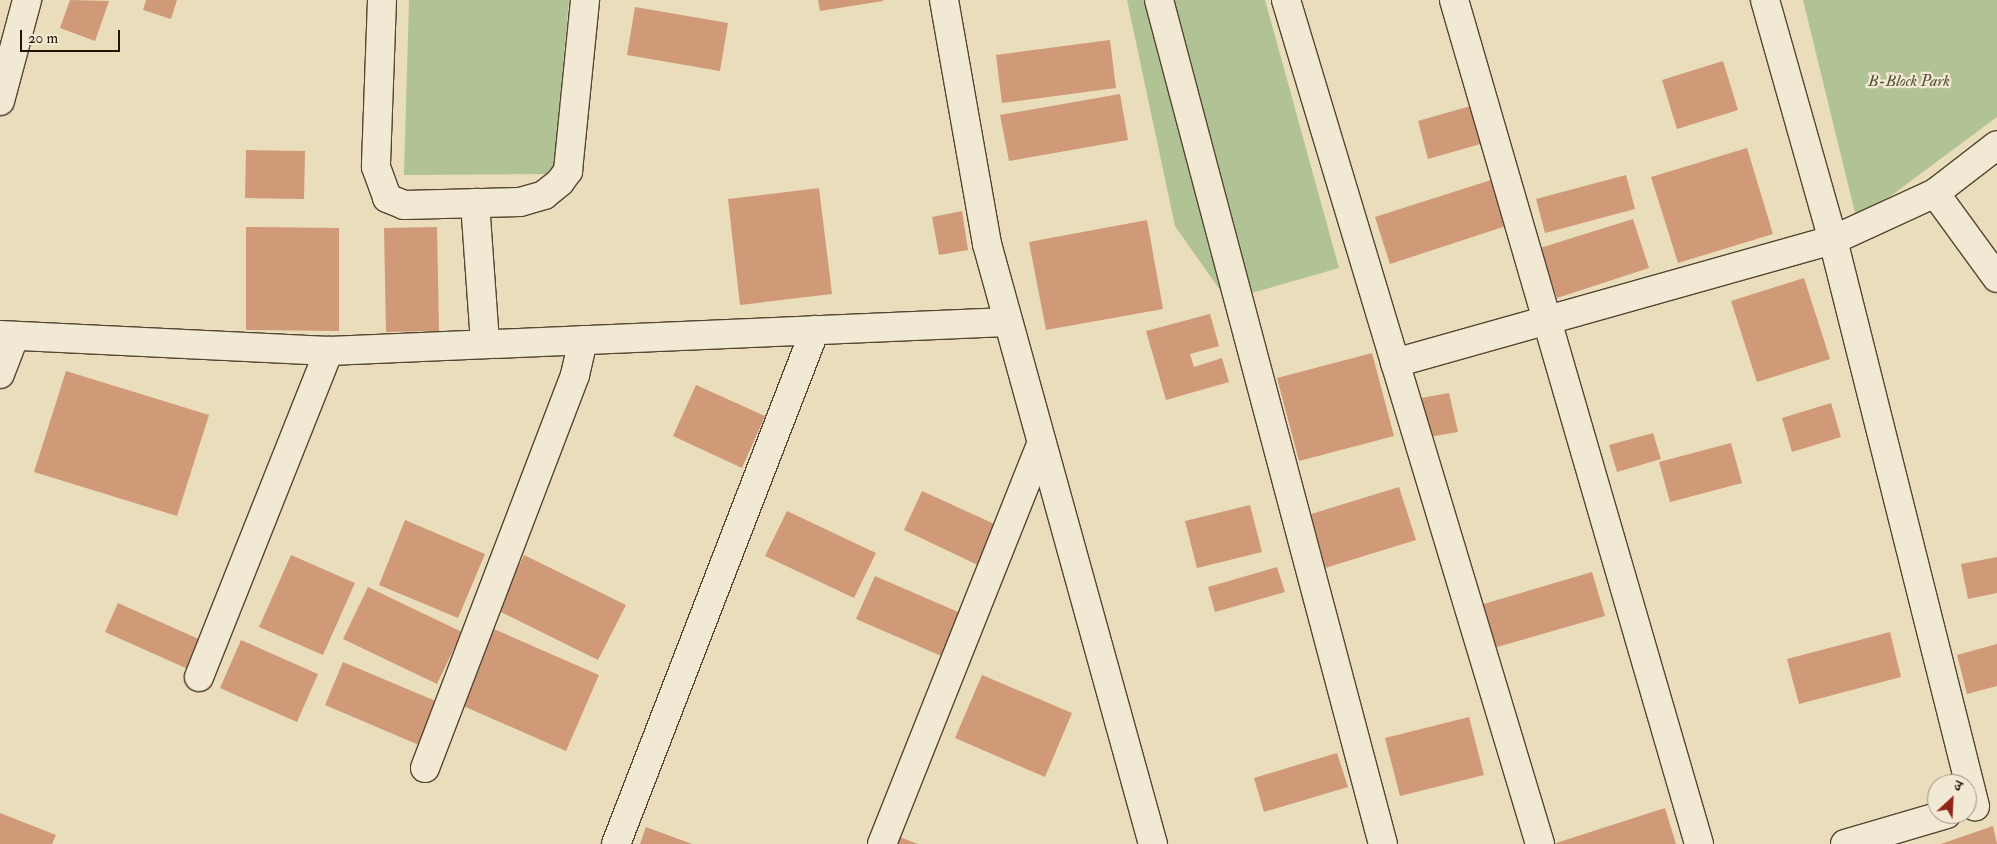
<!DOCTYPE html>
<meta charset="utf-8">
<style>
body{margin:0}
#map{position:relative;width:1997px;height:844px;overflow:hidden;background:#e9ddbc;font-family:"IM FELL Double Pica","Noto Serif Devanagari",serif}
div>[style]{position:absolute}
.green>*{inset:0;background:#b1c294}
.building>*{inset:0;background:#d09a79}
.roads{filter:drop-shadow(1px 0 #544632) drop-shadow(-1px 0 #544632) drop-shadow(0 1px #544632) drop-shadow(0 -1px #544632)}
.street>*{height:28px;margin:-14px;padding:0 14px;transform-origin:14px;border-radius:14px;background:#f1e9d3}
span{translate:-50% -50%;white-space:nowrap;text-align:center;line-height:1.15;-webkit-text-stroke:4.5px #f1e9d3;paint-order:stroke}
.park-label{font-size:16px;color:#545036;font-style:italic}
.north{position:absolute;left:1927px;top:774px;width:50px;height:50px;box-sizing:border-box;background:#f1e9d3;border:1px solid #9e9380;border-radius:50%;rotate:25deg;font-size:14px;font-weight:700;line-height:20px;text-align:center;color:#221304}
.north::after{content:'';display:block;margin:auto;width:18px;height:22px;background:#8f2418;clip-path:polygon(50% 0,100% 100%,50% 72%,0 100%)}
.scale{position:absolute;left:20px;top:30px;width:100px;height:22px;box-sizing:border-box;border:2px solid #221304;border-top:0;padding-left:6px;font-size:15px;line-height:18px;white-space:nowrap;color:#221304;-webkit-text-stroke:4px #f1e9d3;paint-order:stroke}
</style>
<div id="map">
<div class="green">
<i style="clip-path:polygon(409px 0,569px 0,553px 174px,404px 175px)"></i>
<i style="clip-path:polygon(1127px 0,1265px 0,1339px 268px,1227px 300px,1175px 226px)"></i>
<i style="clip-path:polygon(1803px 0,1997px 0,1997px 117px,1857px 221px)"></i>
</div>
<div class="building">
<i style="clip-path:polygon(70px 0,109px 1px,95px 41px,60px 28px)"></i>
<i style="clip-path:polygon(146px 0,177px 0,171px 19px,143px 10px)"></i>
<i style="clip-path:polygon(818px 0,883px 0,883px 1px,820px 11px)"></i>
<i style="clip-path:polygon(635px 7px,728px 23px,720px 71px,627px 55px)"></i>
<i style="clip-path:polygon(1110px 40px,1116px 88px,1002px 103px,996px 55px)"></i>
<i style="clip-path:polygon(1723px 61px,1738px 110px,1677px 129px,1662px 80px)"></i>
<i style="clip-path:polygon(1120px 94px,1128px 140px,1009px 161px,1000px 115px)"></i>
<i style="clip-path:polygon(1474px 105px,1484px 143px,1428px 159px,1418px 121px)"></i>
<i style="clip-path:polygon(1747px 148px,1773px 234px,1678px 263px,1651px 177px)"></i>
<i style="clip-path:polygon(246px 150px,305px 151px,304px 199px,245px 198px)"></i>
<i style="clip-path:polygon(1626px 175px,1635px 209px,1545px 233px,1536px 199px)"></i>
<i style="clip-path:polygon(1491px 180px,1506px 226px,1390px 264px,1375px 217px)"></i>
<i style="clip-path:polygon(819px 188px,832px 294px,740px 305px,728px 199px)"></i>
<i style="clip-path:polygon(962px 211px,968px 250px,939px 255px,932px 217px)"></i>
<i style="clip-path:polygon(1633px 219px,1649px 268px,1557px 298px,1540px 248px)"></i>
<i style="clip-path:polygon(1147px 220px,1163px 309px,1046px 330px,1029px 242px)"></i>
<i style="clip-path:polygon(246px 227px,339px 228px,339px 331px,246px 330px)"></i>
<i style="clip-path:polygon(437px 227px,439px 331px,386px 332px,384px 228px)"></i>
<i style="clip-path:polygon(1804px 278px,1830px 359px,1757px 382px,1731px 301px)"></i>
<i style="clip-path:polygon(1210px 314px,1219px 346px,1190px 354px,1194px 367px,1222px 358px,1229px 382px,1166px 400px,1146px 331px)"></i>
<i style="clip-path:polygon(1372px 353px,1394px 436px,1299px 461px,1277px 378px)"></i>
<i style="clip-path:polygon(66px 371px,209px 415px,177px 516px,34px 472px)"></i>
<i style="clip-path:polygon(696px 385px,765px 416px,742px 468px,673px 436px)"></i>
<i style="clip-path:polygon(1449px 393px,1458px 432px,1429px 437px,1421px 398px)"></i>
<i style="clip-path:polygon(1831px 403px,1841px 437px,1792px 452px,1782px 418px)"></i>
<i style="clip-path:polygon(1653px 433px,1661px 459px,1617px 472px,1609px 445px)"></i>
<i style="clip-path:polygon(1731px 443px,1742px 483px,1670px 502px,1659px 462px)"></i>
<i style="clip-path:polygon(1399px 487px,1416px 540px,1325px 568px,1308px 515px)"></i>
<i style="clip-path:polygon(922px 491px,1001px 527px,982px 567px,904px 530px)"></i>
<i style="clip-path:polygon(1250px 505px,1262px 552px,1197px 568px,1185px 521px)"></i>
<i style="clip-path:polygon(787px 511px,876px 553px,854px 598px,765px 556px)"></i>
<i style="clip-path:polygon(405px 520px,485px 554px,458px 618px,379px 585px)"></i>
<i style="clip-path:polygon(291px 555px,355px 583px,323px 655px,259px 627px)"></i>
<i style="clip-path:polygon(524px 555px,626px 605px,598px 660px,497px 610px)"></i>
<i style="clip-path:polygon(1997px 557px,1997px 593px,1968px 599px,1961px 564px)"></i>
<i style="clip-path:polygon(1277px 567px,1285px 592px,1215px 612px,1208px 587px)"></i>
<i style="clip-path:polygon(1592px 572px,1605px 616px,1490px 649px,1477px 606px)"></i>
<i style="clip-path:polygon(875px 576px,965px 615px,946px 658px,856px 619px)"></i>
<i style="clip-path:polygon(368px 587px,462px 632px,437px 684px,343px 639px)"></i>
<i style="clip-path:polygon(118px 603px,203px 641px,190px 670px,105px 632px)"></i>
<i style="clip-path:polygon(494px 629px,599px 675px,566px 751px,461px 705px)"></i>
<i style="clip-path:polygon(1890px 632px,1901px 677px,1799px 704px,1787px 659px)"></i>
<i style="clip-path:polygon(241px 640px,318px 674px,297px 722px,220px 688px)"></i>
<i style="clip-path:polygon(1997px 644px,1997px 686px,1967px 694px,1957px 655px)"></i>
<i style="clip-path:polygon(343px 662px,438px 702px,419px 745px,325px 705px)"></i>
<i style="clip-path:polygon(982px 675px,1072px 713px,1045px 777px,955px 738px)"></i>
<i style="clip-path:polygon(1469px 717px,1484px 775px,1400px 796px,1385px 738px)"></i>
<i style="clip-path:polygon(1337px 753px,1348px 787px,1264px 812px,1254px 778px)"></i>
<i style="clip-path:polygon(1665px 808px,1676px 844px,1553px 844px)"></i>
<i style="clip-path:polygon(0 813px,56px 835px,52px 844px,0 844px)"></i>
<i style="clip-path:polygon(1993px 826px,1997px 844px,1941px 844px)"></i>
<i style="clip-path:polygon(646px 827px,692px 844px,640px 844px)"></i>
<i style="clip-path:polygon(897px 836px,918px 844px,893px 844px)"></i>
</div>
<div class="roads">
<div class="street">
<i style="left:382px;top:0;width:167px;rotate:92.1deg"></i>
<i style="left:376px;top:167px;width:33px;rotate:70deg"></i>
<i style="left:387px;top:198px;width:18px;rotate:22deg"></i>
<i style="left:404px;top:205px;width:116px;rotate:-1.5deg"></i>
<i style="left:520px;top:202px;width:25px;rotate:-16deg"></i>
<i style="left:544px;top:195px;width:21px;rotate:-39deg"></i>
<i style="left:560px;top:182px;width:14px;rotate:-54deg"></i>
<i style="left:568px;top:171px;width:172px;rotate:-84.3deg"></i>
<i style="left:944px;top:0;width:248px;rotate:80deg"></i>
<i style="left:987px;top:244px;width:623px;rotate:74.54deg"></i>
<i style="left:1159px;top:0;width:873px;rotate:75.14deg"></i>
<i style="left:1286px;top:0;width:881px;rotate:73.25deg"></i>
<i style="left:1454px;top:0;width:879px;rotate:73.81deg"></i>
<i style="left:1765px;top:0;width:249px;rotate:74.2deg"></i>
<i style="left:1833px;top:240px;width:584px;rotate:75.92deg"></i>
<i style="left:0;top:101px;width:105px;rotate:-75deg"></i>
<i style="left:1935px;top:193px;width:105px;rotate:53.9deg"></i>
<i style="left:475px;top:203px;width:141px;rotate:85.9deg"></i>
<i style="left:0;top:335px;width:329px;rotate:2.8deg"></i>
<i style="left:329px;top:351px;width:679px;rotate:-2.45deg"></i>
<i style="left:1395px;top:363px;width:455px;rotate:-15.7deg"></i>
<i style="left:1833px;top:240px;width:112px;rotate:-24.7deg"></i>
<i style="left:1935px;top:193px;width:78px;rotate:-37.7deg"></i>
<i style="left:0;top:374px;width:40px;rotate:-69deg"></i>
<i style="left:199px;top:677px;width:351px;rotate:-68.3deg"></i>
<i style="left:425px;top:768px;width:421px;rotate:-69.1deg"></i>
<i style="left:575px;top:375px;width:36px;rotate:-77deg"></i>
<i style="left:616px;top:844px;width:551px;rotate:-68.84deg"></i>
<i style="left:882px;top:844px;width:428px;rotate:-68.3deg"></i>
<i style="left:1845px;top:844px;width:106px;rotate:-16.4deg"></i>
</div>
</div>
<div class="park-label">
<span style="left:1909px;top:81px">B-Block Park</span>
</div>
<div class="north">उ</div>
<div class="scale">20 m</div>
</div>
